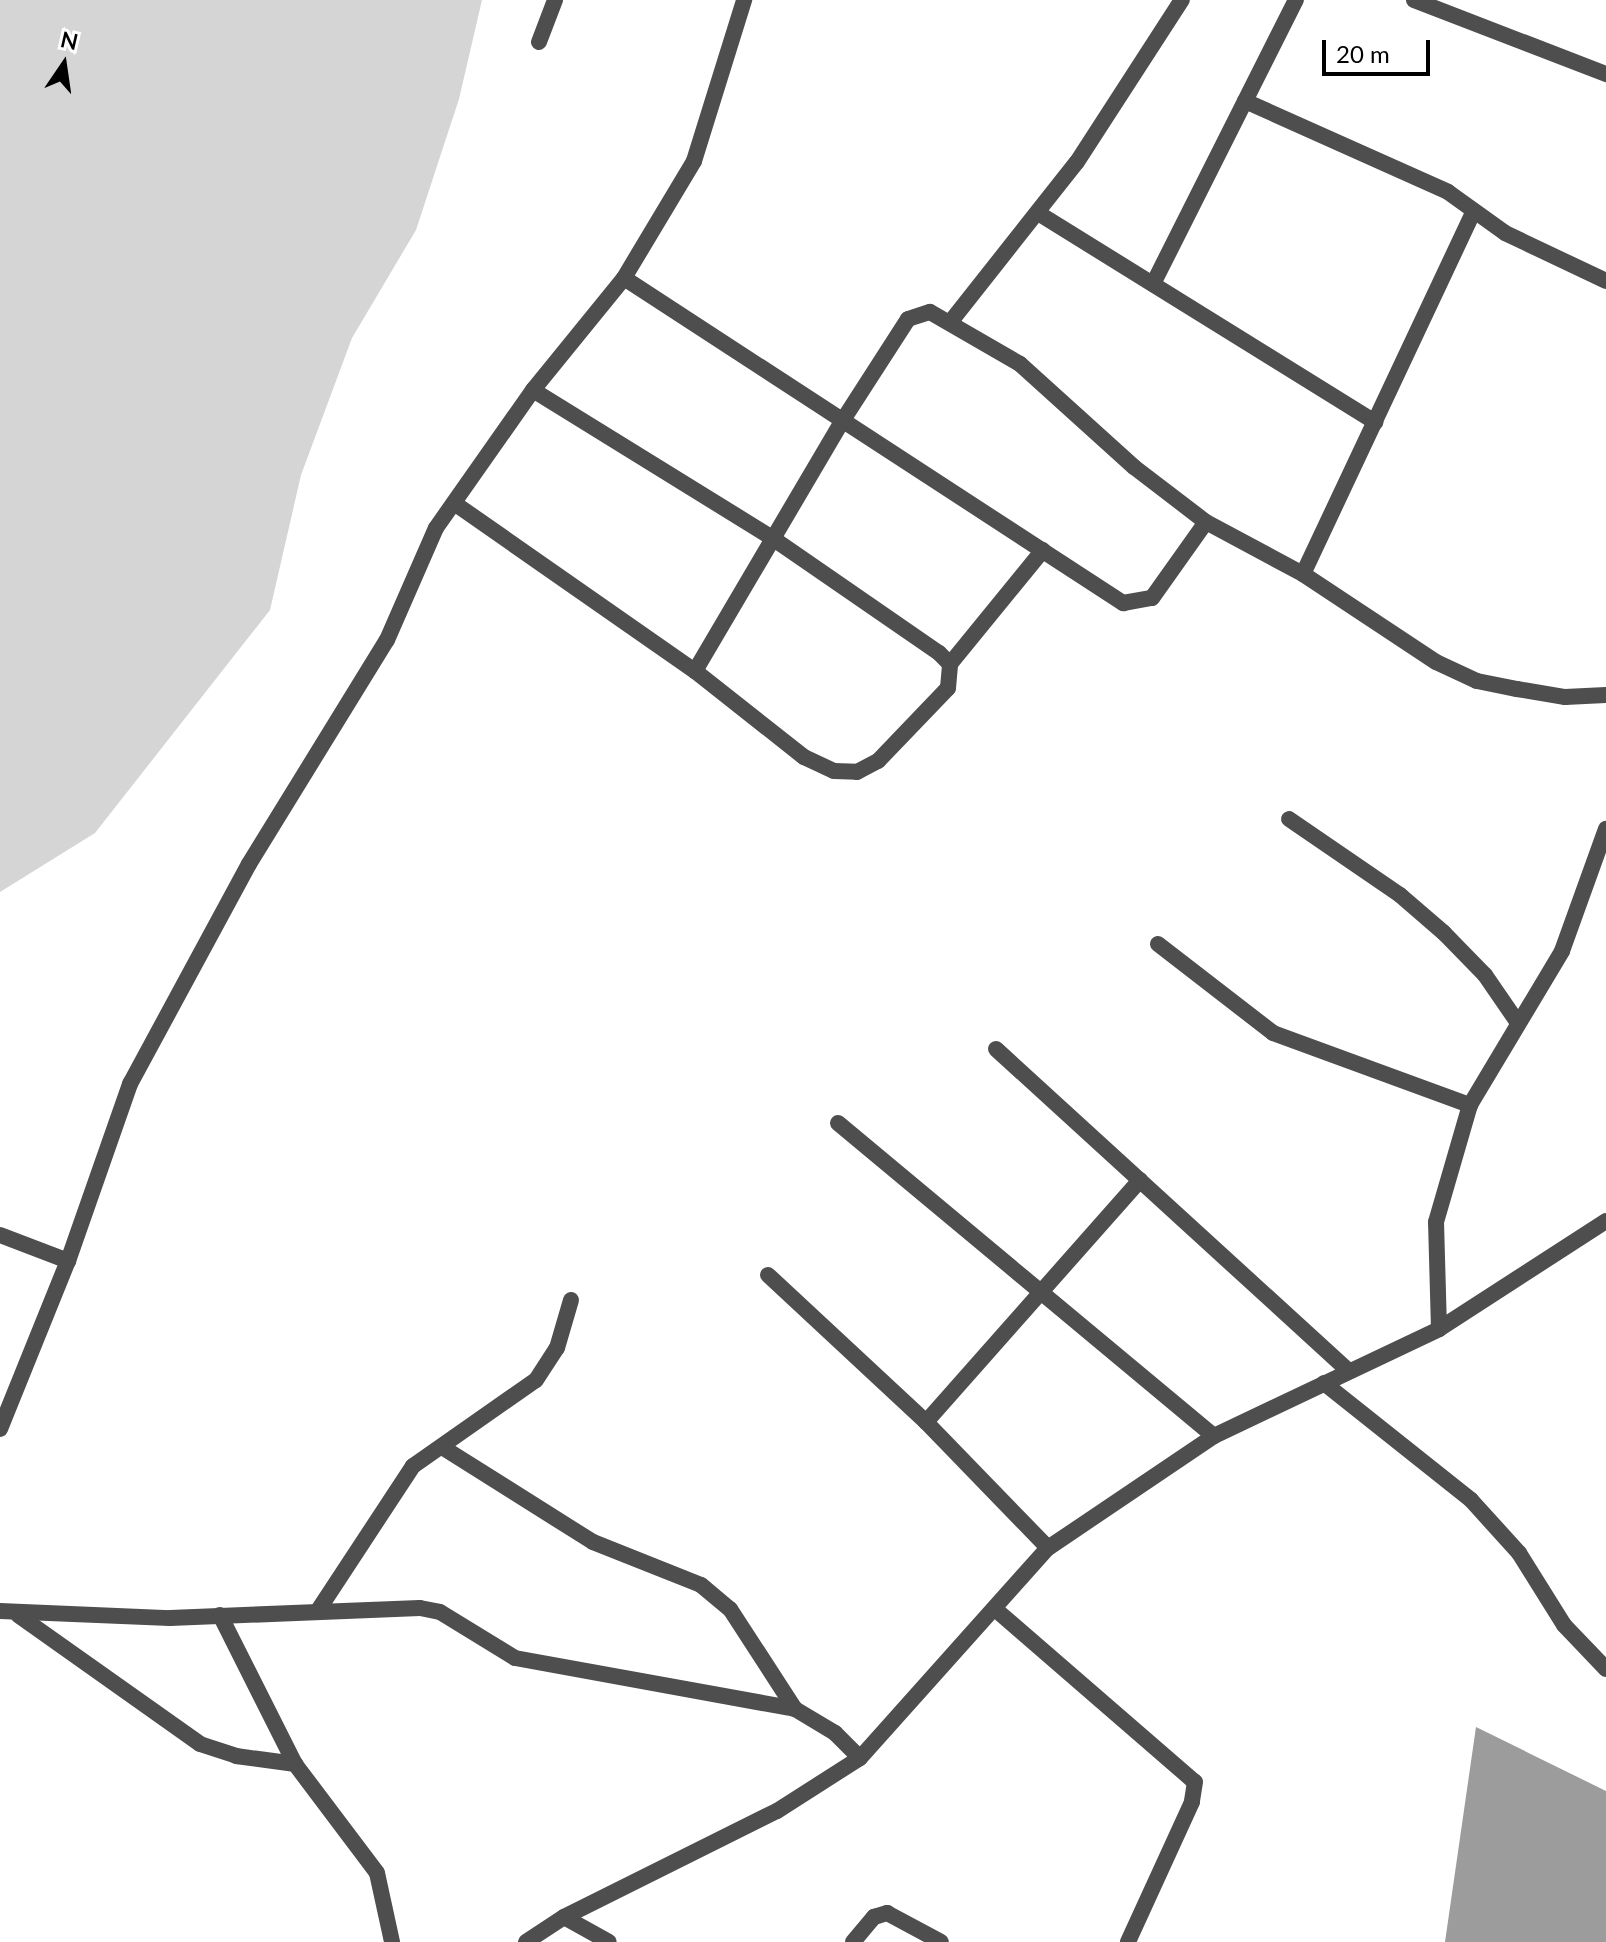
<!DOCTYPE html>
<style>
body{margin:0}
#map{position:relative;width:1606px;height:1942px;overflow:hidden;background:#fff;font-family:Lato,sans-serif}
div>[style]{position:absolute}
.green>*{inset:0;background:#d5d5d5}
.water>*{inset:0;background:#9c9c9c}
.minor>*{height:16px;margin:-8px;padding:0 8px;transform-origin:8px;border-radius:8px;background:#4e4e4e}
.tertiary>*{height:16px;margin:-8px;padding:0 8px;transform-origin:8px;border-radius:8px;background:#4e4e4e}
span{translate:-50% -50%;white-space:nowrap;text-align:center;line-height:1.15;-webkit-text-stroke:7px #fff;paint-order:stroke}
.north{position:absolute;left:24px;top:24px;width:80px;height:80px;-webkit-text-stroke:6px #fff;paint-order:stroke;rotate:13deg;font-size:22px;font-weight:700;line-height:32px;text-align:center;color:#000}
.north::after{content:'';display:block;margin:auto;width:28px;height:36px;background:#000;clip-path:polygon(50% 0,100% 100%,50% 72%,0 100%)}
.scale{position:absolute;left:1322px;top:40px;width:108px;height:36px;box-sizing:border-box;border:4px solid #000;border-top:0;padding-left:10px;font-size:24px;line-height:28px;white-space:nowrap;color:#000;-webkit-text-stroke:6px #fff;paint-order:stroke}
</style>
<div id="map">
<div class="green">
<i style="clip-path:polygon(0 0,482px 0,459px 99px,416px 230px,352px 338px,301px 475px,270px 610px,95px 833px,0 892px)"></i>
</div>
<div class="water">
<i style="clip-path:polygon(1476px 1727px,1606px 1791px,1606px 1942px,1445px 1942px)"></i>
</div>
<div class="minor">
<i style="left:1414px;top:0;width:206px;rotate:21.1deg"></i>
<i style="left:539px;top:42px;width:45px;rotate:-69.1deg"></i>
<i style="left:1245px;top:101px;width:222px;rotate:24.1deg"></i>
<i style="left:1448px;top:192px;width:70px;rotate:35.7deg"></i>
<i style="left:1505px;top:233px;width:112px;rotate:25.4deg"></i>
<i style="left:1038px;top:213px;width:397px;rotate:31.8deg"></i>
<i style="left:624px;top:278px;width:596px;rotate:33.08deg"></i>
<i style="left:1123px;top:603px;width:29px;rotate:-10deg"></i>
<i style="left:1152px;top:598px;width:93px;rotate:-54.6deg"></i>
<i style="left:1153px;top:284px;width:318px;rotate:-63.3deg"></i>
<i style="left:952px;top:320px;width:201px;rotate:-51.7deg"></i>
<i style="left:1077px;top:162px;width:193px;rotate:-57.1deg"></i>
<i style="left:454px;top:503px;width:294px;rotate:34.9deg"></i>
<i style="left:695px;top:671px;width:139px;rotate:38.3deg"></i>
<i style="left:804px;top:757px;width:33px;rotate:25deg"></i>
<i style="left:834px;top:771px;width:23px;rotate:2deg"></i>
<i style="left:857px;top:772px;width:24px;rotate:-28deg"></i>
<i style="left:878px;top:761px;width:101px;rotate:-46.2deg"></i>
<i style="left:948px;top:688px;width:24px;rotate:-85deg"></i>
<i style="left:950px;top:664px;width:16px;rotate:-135deg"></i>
<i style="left:939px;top:653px;width:201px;rotate:-145.4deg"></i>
<i style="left:774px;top:539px;width:283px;rotate:-148.3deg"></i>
<i style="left:1303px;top:574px;width:401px;rotate:-64.8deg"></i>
<i style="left:950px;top:664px;width:147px;rotate:-50.8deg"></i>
<i style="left:695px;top:671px;width:291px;rotate:-59.5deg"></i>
<i style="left:843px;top:420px;width:120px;rotate:-57.2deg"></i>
<i style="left:908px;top:319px;width:23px;rotate:-18deg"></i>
<i style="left:930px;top:312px;width:104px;rotate:30deg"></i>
<i style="left:1020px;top:364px;width:154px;rotate:42.1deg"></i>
<i style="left:1134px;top:467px;width:91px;rotate:37.4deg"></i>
<i style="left:1206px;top:522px;width:110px;rotate:28.2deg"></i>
<i style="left:1303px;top:574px;width:159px;rotate:33.5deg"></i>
<i style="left:1436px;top:662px;width:45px;rotate:24.9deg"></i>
<i style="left:1477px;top:681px;width:41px;rotate:11.3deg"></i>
<i style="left:1517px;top:689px;width:49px;rotate:9.5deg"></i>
<i style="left:1565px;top:697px;width:41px;rotate:-2.8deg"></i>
<i style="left:1289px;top:819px;width:135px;rotate:34.4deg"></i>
<i style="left:1400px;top:895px;width:58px;rotate:40.8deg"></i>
<i style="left:1444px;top:933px;width:59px;rotate:45.7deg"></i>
<i style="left:1485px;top:975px;width:58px;rotate:55.5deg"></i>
<i style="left:1158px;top:944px;width:145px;rotate:37.7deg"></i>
<i style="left:1273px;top:1033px;width:210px;rotate:20.1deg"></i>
<i style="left:996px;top:1049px;width:476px;rotate:42.4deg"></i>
<i style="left:838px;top:1123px;width:489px;rotate:39.8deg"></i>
<i style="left:0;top:1235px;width:73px;rotate:20.9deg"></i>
<i style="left:768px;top:1275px;width:216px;rotate:42.9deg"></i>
<i style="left:926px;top:1422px;width:175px;rotate:45.9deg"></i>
<i style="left:1439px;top:1329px;width:107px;rotate:-91.6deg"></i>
<i style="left:1436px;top:1222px;width:122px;rotate:-73.8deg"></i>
<i style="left:1470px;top:1105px;width:179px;rotate:-59.1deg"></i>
<i style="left:1562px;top:951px;width:130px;rotate:-70.2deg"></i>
<i style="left:1324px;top:1383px;width:188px;rotate:38.5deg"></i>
<i style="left:1471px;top:1500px;width:72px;rotate:47.8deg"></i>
<i style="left:1519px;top:1553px;width:85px;rotate:58deg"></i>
<i style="left:1564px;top:1625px;width:61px;rotate:46.3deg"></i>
<i style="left:926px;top:1422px;width:323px;rotate:-48.5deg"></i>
<i style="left:0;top:1429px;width:181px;rotate:-68deg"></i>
<i style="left:68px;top:1261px;width:188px;rotate:-70.7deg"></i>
<i style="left:130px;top:1084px;width:250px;rotate:-61.6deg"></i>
<i style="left:249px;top:864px;width:263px;rotate:-58.4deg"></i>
<i style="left:387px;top:640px;width:122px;rotate:-66.4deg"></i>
<i style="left:436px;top:528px;width:169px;rotate:-54.9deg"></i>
<i style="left:533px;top:390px;width:144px;rotate:-50.9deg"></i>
<i style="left:624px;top:278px;width:136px;rotate:-59.1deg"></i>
<i style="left:694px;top:161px;width:169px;rotate:-72.7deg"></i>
<i style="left:442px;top:1447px;width:178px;rotate:32.2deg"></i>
<i style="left:593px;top:1542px;width:116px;rotate:21.7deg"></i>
<i style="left:701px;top:1585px;width:38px;rotate:40deg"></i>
<i style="left:730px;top:1609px;width:119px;rotate:57deg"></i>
<i style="left:319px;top:1609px;width:171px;rotate:-56.7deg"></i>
<i style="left:413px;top:1466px;width:150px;rotate:-35deg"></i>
<i style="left:536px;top:1380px;width:38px;rotate:-57deg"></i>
<i style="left:557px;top:1348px;width:50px;rotate:-73.7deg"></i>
<i style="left:995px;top:1609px;width:264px;rotate:40.9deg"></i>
<i style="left:1195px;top:1782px;width:20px;rotate:99deg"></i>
<i style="left:1192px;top:1802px;width:154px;rotate:114.6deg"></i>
<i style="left:0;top:1611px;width:170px;rotate:2.4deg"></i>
<i style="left:170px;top:1618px;width:250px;rotate:-2.3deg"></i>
<i style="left:420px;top:1608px;width:20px;rotate:11deg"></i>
<i style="left:440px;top:1612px;width:88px;rotate:31.5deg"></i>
<i style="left:515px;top:1658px;width:285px;rotate:10.3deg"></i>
<i style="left:795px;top:1709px;width:47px;rotate:31deg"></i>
<i style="left:835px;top:1733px;width:35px;rotate:45deg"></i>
<i style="left:18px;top:1615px;width:223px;rotate:35.3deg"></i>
<i style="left:200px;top:1744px;width:38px;rotate:18deg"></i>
<i style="left:236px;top:1756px;width:60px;rotate:7.7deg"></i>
<i style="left:220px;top:1615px;width:167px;rotate:63.3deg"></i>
<i style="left:295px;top:1764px;width:136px;rotate:53deg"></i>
<i style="left:377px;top:1873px;width:71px;rotate:77.7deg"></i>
<i style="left:564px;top:1917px;width:51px;rotate:29.1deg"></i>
<i style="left:853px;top:1942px;width:33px;rotate:-50deg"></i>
<i style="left:874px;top:1917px;width:14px;rotate:-17deg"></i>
<i style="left:887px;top:1913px;width:61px;rotate:28.2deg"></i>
</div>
<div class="tertiary">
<i style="left:526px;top:1942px;width:45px;rotate:-33.3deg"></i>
<i style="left:564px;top:1917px;width:238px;rotate:-26.5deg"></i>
<i style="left:777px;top:1811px;width:98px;rotate:-32.6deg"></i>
<i style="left:860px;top:1758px;width:282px;rotate:-48.2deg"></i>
<i style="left:1048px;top:1548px;width:200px;rotate:-34deg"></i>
<i style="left:1214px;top:1436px;width:249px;rotate:-25.4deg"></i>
<i style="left:1439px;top:1329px;width:199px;rotate:-32.9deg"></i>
</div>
<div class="north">N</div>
<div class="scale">20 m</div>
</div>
